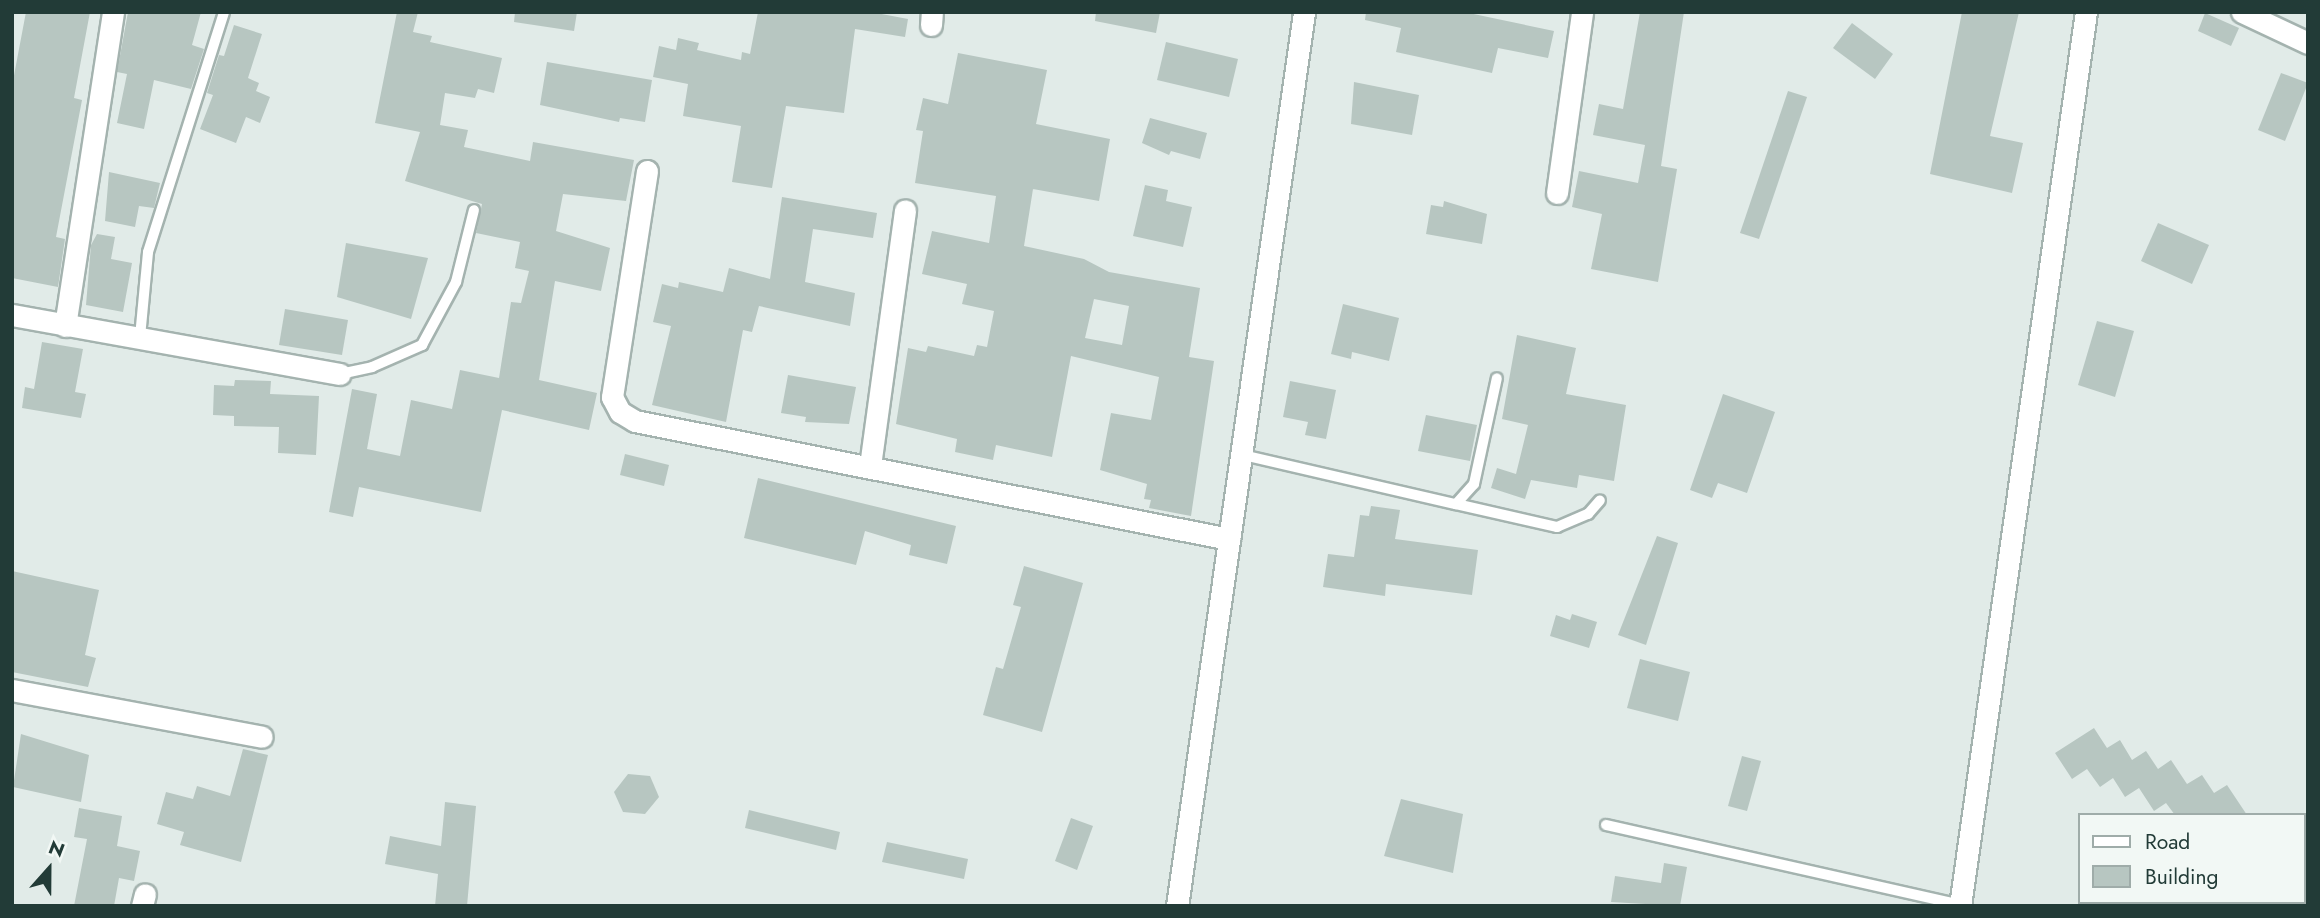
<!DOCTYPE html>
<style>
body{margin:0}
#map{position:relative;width:2320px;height:918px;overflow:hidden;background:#e1ebe8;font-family:Jost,sans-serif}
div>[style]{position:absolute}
.building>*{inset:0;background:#b7c6c1}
.roads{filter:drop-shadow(2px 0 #a4b3af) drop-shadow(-2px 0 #a4b3af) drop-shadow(0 2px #a4b3af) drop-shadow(0 -2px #a4b3af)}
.lane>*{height:10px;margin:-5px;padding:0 5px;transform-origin:5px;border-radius:5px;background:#fff}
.street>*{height:21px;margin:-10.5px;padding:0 10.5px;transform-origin:10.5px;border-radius:10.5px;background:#fff}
span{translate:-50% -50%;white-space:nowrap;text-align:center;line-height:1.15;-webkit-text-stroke:5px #f2f8f5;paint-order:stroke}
.frame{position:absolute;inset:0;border:14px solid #223b37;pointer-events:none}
.legend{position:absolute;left:2078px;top:813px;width:228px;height:91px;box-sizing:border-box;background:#f2f8f5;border:2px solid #9faca9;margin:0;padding:9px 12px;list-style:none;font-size:21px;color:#223b37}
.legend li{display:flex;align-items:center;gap:14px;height:35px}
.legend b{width:35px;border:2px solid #9faca9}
.north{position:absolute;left:14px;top:834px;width:70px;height:70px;-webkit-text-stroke:5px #f2f8f5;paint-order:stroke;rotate:21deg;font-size:19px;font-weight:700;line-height:28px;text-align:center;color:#223b37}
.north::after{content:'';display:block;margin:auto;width:24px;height:32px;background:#223b37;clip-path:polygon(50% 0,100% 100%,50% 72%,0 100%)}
</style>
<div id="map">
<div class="building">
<i style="clip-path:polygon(26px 12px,90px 12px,74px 98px,82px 100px,56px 237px,65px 239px,58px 287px,12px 278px,12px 86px)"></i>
<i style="clip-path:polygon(128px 12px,201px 12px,192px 45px,204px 49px,191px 89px,154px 80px,144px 129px,117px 123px,127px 74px,117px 72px)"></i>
<i style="clip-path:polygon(397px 12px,418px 12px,413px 32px,432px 36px,430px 42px,502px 58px,494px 93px,478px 89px,475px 98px,445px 93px,440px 125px,468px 130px,464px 147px,530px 161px,533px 142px,634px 160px,626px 201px,563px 194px,556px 231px,610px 248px,601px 291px,555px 281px,539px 380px,597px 393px,589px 430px,502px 410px,481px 512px,359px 487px,353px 517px,329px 512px,352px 389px,377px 394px,367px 449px,400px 456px,411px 400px,452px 409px,460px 370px,499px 378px,511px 302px,521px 303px,529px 271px,515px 268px,520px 242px,476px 233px,482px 204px,405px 181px,420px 132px,375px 123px)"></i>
<i style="clip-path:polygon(515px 12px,577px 12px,574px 31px,514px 22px)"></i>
<i style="clip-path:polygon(758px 12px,871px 12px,908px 19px,905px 37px,855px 29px,844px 113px,786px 106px,772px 188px,732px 182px,741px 126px,683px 116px,688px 84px,653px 77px,659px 46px,676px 50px,678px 38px,699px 43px,697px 50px,741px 60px,742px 52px,750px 54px)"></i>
<i style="clip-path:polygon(1096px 12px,1160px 12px,1156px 33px,1095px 21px)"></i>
<i style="clip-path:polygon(1366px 12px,1464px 12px,1554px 31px,1548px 58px,1498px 48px,1492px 73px,1396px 52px,1401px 28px,1365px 20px)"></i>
<i style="clip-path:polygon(1640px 12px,1684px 12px,1661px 166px,1677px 169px,1658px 282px,1591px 269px,1602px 214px,1572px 207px,1579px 171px,1638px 183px,1645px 145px,1593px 135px,1599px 104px,1623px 109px)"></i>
<i style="clip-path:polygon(1962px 12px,2019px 12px,1990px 136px,2023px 143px,2012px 193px,1930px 174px)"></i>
<i style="clip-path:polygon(2205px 13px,2239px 28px,2231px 46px,2198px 31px)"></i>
<i style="clip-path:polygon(1852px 23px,1893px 54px,1875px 79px,1833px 48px)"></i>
<i style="clip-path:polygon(234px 25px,262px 34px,248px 78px,259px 83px,256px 91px,270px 97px,260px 123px,246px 117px,236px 143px,200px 129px,213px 95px,207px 93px,219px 55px,224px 56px)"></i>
<i style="clip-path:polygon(1166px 42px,1238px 59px,1229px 97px,1157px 80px)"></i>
<i style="clip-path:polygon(evenodd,958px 53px,1047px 70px,1036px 124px,1110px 139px,1099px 201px,1033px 189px,1024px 246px,1084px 259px,1109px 272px,1200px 288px,1189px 357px,1214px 361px,1191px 516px,1149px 508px,1151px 500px,1144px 499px,1147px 484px,1100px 470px,1111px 413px,1151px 420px,1159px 377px,1071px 356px,1052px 457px,996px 445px,993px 460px,955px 452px,957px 439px,896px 424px,908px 348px,926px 352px,928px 346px,974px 356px,977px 345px,987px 347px,994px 311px,962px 304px,967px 284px,922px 274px,932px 231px,989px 243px,996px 196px,915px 183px,923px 131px,916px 130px,923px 98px,948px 104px,958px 53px,1094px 299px,1129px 306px,1122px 345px,1085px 338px,1094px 299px)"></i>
<i style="clip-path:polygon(547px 62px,652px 80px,645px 122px,620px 118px,619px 122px,540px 105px)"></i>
<i style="clip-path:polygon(2281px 73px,2308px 83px,2285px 141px,2258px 130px)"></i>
<i style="clip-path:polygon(1354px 82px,1419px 95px,1412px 135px,1351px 124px)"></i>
<i style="clip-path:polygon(1788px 91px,1807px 97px,1759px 239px,1740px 233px)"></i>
<i style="clip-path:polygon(1150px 118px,1207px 133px,1200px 159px,1171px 151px,1169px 155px,1142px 143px)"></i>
<i style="clip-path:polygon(109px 172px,160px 183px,154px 208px,139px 206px,135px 227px,105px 221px)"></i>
<i style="clip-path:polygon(1145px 185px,1168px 190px,1166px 201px,1192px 207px,1183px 247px,1133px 236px)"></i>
<i style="clip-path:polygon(782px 197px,877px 213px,873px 238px,813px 229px,805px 282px,855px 293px,850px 326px,759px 306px,752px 332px,743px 330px,726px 422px,652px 405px,671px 326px,653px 322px,662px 284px,678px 288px,679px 282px,723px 292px,729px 268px,770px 279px)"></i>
<i style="clip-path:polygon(1444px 201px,1487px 214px,1482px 244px,1426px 234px,1431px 205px,1443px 207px)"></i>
<i style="clip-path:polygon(2158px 223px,2209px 245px,2192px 284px,2141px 261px)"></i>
<i style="clip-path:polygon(97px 234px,115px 237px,111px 259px,132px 263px,123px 312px,86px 305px,91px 245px)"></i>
<i style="clip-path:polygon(346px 243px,428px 258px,411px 319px,337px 297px)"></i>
<i style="clip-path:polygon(1343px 304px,1399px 318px,1389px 361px,1352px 352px,1351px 359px,1331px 354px)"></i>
<i style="clip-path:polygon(285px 309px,348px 320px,342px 355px,279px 345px)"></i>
<i style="clip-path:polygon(2097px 321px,2134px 331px,2115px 397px,2078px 385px)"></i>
<i style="clip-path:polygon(1517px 335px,1576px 348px,1566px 394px,1626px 405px,1614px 481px,1579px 475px,1577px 488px,1531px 480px,1525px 499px,1491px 488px,1497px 468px,1516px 474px,1528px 425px,1502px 419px)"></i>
<i style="clip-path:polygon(42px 342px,83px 349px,75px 392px,86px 394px,81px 418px,22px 408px,25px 387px,34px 389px)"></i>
<i style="clip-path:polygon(788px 375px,856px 387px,849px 424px,805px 422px,806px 417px,781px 413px)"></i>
<i style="clip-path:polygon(235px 380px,271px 381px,270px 394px,319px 396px,316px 455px,278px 453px,279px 427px,234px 426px,234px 416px,213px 415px,214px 385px,234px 386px)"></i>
<i style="clip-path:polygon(1290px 381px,1336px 390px,1326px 439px,1305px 435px,1308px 422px,1283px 417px)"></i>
<i style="clip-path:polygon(1723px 394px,1775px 412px,1747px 493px,1718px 483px,1712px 498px,1690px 490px)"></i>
<i style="clip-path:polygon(1426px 415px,1477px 425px,1470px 461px,1418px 451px)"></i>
<i style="clip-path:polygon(625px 454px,669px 465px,664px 486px,620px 475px)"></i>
<i style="clip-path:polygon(758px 478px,956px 526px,947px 564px,909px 555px,911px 545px,865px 531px,856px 565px,744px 538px)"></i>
<i style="clip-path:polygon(1371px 506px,1400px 510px,1395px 539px,1478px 550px,1472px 595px,1386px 584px,1385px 596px,1323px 587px,1328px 554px,1354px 557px,1360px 515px,1369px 516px)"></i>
<i style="clip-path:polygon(1657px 536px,1678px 543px,1646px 645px,1618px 635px)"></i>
<i style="clip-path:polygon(1024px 566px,1083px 583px,1042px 732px,983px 715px,996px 667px,1003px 669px,1021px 607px,1013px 605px)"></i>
<i style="clip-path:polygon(12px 571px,99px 590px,85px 655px,96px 658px,88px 687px,12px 672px)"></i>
<i style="clip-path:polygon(1572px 614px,1597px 622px,1589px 648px,1550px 636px,1556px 615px,1570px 620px)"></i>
<i style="clip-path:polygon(1640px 659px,1690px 672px,1678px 721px,1627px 708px)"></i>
<i style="clip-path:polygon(2094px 728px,2107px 748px,2120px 740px,2132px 760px,2146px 751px,2158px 769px,2171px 760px,2187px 784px,2202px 775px,2214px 793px,2227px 785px,2247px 815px,2175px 815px,2166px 803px,2154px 811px,2139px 788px,2125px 797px,2113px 778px,2100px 787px,2087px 769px,2072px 779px,2055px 753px)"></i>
<i style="clip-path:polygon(21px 734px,89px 755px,81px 802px,13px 787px)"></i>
<i style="clip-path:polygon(243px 749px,268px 755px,241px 862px,180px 845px,184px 832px,157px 824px,166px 792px,193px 799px,197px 786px,230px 796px)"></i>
<i style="clip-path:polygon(1742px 756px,1761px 761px,1747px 811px,1728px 806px)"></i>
<i style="clip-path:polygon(628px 774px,650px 776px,659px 797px,645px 814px,623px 812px,614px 792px)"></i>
<i style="clip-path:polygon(1401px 799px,1463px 814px,1453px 873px,1384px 856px)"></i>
<i style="clip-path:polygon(445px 802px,476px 806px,467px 906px,435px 906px,438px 874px,385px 864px,390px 836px,441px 846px)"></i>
<i style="clip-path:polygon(79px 808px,122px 816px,117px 846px,140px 851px,134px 881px,119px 878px,114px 906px,74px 906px,87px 839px,74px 837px)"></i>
<i style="clip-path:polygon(749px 810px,840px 832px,836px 850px,745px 828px)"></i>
<i style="clip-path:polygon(1071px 818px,1093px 826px,1077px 870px,1055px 861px)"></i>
<i style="clip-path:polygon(887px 842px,968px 859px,964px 879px,882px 862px)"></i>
<i style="clip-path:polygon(1664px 863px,1687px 867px,1680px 906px,1611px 902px,1615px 876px,1661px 883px)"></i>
</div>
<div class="roads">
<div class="lane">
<i style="left:140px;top:337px;width:85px;rotate:-84.6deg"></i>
<i style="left:148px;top:252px;width:251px;rotate:-72.4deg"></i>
<i style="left:340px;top:374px;width:33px;rotate:-12deg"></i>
<i style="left:372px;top:367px;width:55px;rotate:-23.7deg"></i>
<i style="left:422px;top:345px;width:72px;rotate:-61.6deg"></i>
<i style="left:456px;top:282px;width:74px;rotate:-76deg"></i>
<i style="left:1243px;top:455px;width:219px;rotate:13deg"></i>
<i style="left:1456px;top:504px;width:27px;rotate:-48deg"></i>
<i style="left:1474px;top:484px;width:108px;rotate:-77.8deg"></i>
<i style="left:1456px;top:504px;width:104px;rotate:12.8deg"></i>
<i style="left:1557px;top:527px;width:34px;rotate:-23deg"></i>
<i style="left:1588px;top:514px;width:18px;rotate:-49deg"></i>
<i style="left:1606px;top:825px;width:363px;rotate:12.7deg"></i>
</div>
<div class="street">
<i style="left:2242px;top:12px;width:73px;rotate:25.2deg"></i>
<i style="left:931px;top:25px;width:13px;rotate:-86deg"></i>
<i style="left:647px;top:171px;width:229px;rotate:98.8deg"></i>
<i style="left:612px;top:397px;width:17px;rotate:62deg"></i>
<i style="left:620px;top:412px;width:17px;rotate:31deg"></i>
<i style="left:635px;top:421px;width:606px;rotate:11.24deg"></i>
<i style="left:1557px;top:193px;width:183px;rotate:-82.1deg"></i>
<i style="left:12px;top:315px;width:333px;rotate:10.2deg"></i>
<i style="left:65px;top:326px;width:318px;rotate:-81.3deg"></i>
<i style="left:870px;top:466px;width:258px;rotate:-82.2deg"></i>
<i style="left:12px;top:690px;width:254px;rotate:10.6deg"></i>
<i style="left:142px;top:906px;width:12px;rotate:-76deg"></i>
<i style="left:1177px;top:906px;width:903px;rotate:-81.91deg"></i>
<i style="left:1960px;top:906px;width:903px;rotate:-81.98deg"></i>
</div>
</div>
<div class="frame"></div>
<ul class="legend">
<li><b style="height:9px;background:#fff"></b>Road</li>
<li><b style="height:19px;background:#b7c6c1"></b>Building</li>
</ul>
<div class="north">N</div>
</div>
